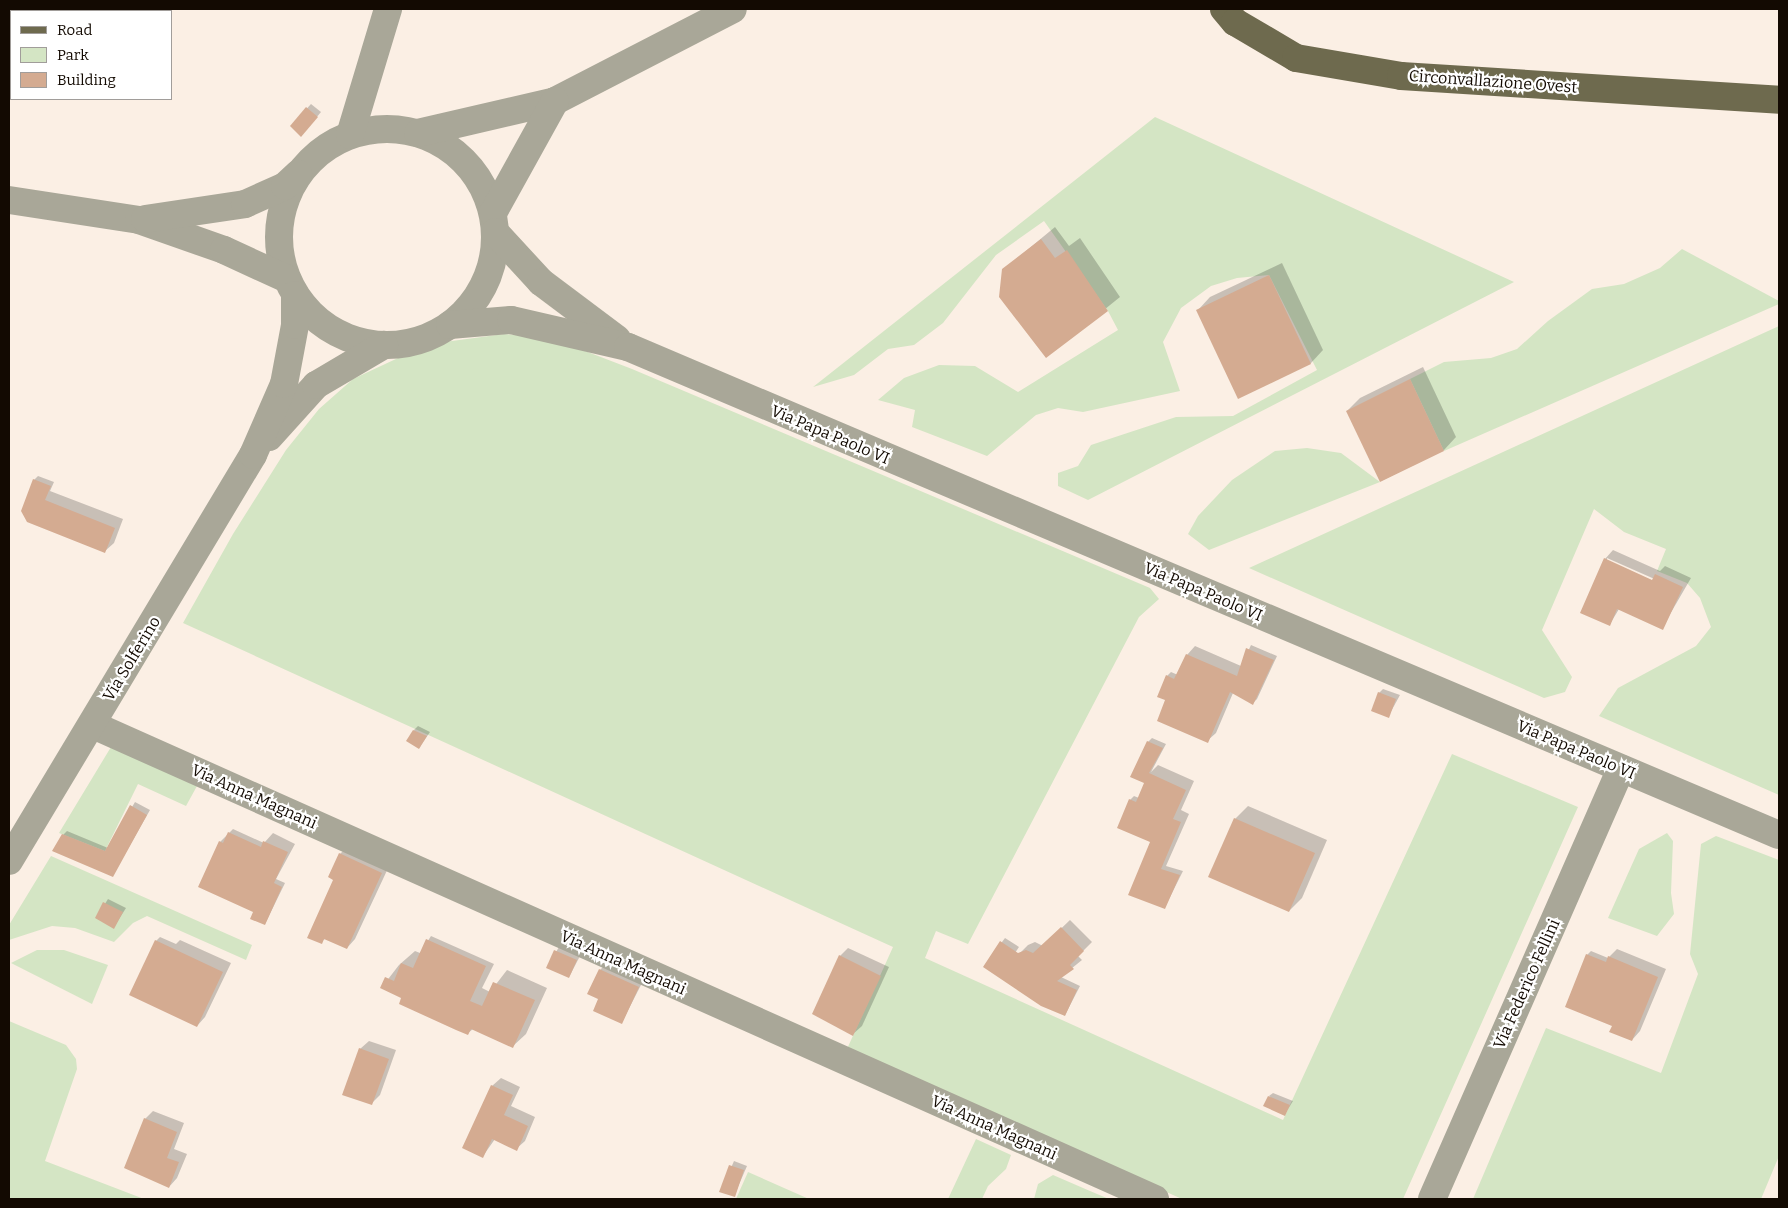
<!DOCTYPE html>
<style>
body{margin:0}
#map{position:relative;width:1788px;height:1208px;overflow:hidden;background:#fbefe4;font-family:Bitter,serif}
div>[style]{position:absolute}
.green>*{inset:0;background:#d4e5c4}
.shadow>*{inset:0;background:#0003}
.building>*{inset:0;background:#d4ab91}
.minor>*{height:28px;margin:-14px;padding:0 14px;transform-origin:14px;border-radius:14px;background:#a9a798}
.minor>.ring{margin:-14px;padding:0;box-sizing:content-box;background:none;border:28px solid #a9a798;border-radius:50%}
.major>*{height:28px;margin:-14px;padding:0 14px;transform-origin:14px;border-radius:14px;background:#6e6a4e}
span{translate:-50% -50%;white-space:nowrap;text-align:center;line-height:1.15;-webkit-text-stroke:4.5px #fff;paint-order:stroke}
.street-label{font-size:16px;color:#130a02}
.frame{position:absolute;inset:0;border:10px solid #130a02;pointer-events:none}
.legend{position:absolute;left:10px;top:10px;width:162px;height:90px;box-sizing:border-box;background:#fff;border:1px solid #a19d9a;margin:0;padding:6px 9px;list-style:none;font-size:15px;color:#130a02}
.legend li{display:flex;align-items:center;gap:10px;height:25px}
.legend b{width:25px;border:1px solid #a19d9a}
</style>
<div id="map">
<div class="green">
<i style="clip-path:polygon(1155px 117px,1514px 282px,1088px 500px,1058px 486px,1058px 473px,1078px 466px,1091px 445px,1176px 417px,1233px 416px,1317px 370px,1269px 275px,1237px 278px,1211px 286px,1181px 308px,1163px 342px,1180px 391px,1083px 412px,1058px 408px,1036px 415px,987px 456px,912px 427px,915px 410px,878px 400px,904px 378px,939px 365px,975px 366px,1018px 392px,1118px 330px,1108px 311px,1044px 221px,996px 255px,943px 323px,914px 345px,888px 349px,854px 375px,813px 387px)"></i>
<i style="clip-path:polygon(1682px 249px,1779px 301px,1779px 304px,1444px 451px,1410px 379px,1444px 362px,1491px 358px,1517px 349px,1548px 321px,1592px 289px,1624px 284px,1660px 268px)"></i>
<i style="clip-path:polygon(1779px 326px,1779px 795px,1599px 716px,1618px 688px,1696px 646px,1711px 627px,1700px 598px,1687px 583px,1657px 571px,1666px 549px,1624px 532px,1594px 509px,1542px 630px,1572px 677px,1565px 692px,1544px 698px,1249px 568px)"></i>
<i style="clip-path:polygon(504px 334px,537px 337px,580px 349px,632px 369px,1150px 588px,1159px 599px,1139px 617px,968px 944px,936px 931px,925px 958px,1283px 1120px,1452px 754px,1578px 807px,1403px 1199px,1182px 1199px,847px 1049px,893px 947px,183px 623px,233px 534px,286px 450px,319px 409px,353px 379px,398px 358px,437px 343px)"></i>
<i style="clip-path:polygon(1307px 448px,1341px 453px,1380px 482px,1209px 550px,1188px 534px,1198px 516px,1232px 480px,1275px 451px)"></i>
<i style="clip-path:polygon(111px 747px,197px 786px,186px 806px,138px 784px,105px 851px,59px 833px)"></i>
<i style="clip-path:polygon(1667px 833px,1673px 841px,1671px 893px,1674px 914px,1657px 936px,1608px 918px,1639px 849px)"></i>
<i style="clip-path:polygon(1716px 836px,1779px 860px,1779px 1156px,1761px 1199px,1473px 1199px,1546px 1028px,1661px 1073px,1698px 974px,1690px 954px,1701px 844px)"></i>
<i style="clip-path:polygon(51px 856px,252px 945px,246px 960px,147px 916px,133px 923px,114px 942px,75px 928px,52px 926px,9px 940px,9px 925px)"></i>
<i style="clip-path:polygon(37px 950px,64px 950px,108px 965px,92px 1004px,11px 963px)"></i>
<i style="clip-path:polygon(9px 1021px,66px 1045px,76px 1059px,77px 1069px,45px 1161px,144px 1199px,9px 1199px)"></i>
<i style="clip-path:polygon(976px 1139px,1011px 1155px,1006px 1169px,988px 1186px,982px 1199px,948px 1199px)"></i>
<i style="clip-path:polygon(748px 1172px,809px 1199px,736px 1199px)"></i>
<i style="clip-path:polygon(1053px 1175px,1090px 1191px,1109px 1199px,1034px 1199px,1038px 1184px)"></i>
</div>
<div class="shadow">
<i style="clip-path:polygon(311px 104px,321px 112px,305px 131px,291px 126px)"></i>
<i style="clip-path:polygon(1055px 227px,1069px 246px,1080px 238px,1120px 297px,1047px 356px,1003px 270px)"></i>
<i style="clip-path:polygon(1282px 263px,1323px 350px,1311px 363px,1239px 397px,1198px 310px,1210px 297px)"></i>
<i style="clip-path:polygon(1423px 367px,1456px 437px,1444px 450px,1381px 481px,1347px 411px,1360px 398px)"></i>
<i style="clip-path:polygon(38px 476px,54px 482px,50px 491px,123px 519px,114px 543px,105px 551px,27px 521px,34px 480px)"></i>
<i style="clip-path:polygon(evenodd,1613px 550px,1660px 571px,1665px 566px,1691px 578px,1662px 628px,1619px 609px,1610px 624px,1605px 559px,1613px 550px,1607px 558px,1659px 581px,1658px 583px,1607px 561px,1607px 558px)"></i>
<i style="clip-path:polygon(1251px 645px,1277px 656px,1257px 699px,1253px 703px,1233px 693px,1216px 733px,1207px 741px,1169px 695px,1167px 676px,1171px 672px,1178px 675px,1187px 655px,1195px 646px,1241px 666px)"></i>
<i style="clip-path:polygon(1383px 689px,1400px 695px,1388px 717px,1379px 693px)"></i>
<i style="clip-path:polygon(418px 726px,430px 732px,419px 748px,414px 730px)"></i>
<i style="clip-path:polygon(1152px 738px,1166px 744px,1151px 772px,1158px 765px,1194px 781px,1181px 810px,1189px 814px,1166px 866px,1183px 871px,1165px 907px,1152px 842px,1130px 800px,1134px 796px,1139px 798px,1148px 778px,1148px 742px)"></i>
<i style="clip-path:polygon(135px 802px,150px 810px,113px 875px,63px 835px,67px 831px,108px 848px)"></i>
<i style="clip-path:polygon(1248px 806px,1327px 840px,1302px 898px,1289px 911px,1235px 819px)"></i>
<i style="clip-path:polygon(233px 829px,264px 843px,273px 833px,295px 844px,276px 879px,285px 883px,265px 924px,255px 911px,220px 842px)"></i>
<i style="clip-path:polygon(349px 845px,390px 864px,355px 939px,347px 948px,326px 938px,321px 942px,335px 879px,329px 876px,340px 854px)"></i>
<i style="clip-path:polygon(108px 899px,126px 908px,114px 927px,96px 918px)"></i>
<i style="clip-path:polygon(1070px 920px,1092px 942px,1078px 956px,1082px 960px,1061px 977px,1080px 986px,1065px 1015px,984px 966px,1005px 938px,1019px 947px,1005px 968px,1028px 945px,1035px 942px,1043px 946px)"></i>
<i style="clip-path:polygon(431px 936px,494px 964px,482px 988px,490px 992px,507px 970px,547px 988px,526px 1034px,513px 1046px,473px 1029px,468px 1033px,382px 987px,399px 965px,415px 951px,420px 953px)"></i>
<i style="clip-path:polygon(160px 937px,176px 944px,180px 940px,231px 963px,205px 1017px,197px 1026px,156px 941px)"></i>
<i style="clip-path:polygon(559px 947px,580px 956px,569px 977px,547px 967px)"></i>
<i style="clip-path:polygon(848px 948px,889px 967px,862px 1026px,853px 1034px,840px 956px)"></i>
<i style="clip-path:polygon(1617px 949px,1666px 969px,1640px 1031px,1632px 1040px,1613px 1025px,1587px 955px,1591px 951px,1608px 958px)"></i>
<i style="clip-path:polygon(604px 966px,642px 983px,622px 1022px,600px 999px,600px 970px)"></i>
<i style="clip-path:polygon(369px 1041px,396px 1050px,380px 1095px,371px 1104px,360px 1049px)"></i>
<i style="clip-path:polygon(501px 1078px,520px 1087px,511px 1106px,535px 1117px,525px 1141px,516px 1149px,495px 1139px,483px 1156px,492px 1086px)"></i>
<i style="clip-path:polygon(1273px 1093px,1293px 1101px,1285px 1114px,1269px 1096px)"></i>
<i style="clip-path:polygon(153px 1111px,184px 1123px,174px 1149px,187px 1154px,177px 1178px,169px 1187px,145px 1119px)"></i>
<i style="clip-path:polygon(734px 1161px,747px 1166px,734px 1196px,721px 1191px)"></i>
</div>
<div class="building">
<i style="clip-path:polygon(306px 107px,318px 117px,301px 137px,290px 126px)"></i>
<i style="clip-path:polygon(1041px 239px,1055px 258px,1067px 250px,1108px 311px,1046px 358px,999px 297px,1002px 269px)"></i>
<i style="clip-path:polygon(1269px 275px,1311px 364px,1238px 399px,1196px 310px)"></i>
<i style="clip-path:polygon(1410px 379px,1444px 451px,1380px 482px,1346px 411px)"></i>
<i style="clip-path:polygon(33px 479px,51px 486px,45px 500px,115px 528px,105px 553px,27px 522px,21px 511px)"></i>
<i style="clip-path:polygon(1604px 558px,1652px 580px,1655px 574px,1683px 587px,1663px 630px,1617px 609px,1610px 626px,1580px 613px)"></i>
<i style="clip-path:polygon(1246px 648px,1274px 660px,1253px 705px,1230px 692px,1208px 743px,1157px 721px,1165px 700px,1157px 697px,1166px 675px,1174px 679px,1186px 654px,1237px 676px)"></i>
<i style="clip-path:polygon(1378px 692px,1396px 699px,1389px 718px,1371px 711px)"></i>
<i style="clip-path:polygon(413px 730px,427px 736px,419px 749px,406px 741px)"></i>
<i style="clip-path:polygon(1147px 741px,1163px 748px,1149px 773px,1186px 790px,1173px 819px,1181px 822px,1161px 869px,1180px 875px,1165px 909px,1128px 895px,1150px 842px,1117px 828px,1129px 799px,1136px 802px,1144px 783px,1130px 777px)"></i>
<i style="clip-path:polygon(130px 805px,147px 815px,113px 877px,52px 851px,62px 834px,105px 851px)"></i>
<i style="clip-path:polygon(1234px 818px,1315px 853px,1289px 912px,1208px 877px)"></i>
<i style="clip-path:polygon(228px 832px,261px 847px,263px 841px,288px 852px,274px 883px,282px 887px,265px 925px,250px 919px,253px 912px,198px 887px,219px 841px,223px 843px)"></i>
<i style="clip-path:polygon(339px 853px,382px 873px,347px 949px,324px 939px,322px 944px,307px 938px,333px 880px,328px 877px)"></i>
<i style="clip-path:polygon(103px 902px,123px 912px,114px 929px,95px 918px)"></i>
<i style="clip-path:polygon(1061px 927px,1084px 951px,1070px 965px,1074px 969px,1057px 981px,1077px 990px,1065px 1016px,1041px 1006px,983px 967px,1000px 941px,1018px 953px,1026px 950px,1033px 953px)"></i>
<i style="clip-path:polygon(426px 939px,486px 966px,470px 1001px,482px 1006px,493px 982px,535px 1000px,513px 1048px,471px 1029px,468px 1035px,456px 1030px,399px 1004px,401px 998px,380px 988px,385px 977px,394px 981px,401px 963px,413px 968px)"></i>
<i style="clip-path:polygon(155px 940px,223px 972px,197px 1027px,129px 995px)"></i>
<i style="clip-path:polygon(554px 950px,577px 960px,569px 978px,546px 968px)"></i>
<i style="clip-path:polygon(1586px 954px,1606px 962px,1608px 956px,1658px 977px,1632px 1041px,1609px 1032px,1612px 1026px,1565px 1007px)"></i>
<i style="clip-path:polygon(839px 955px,881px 976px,853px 1036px,812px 1014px)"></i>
<i style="clip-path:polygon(599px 969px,639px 987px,622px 1024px,593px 1011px,598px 999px,587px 994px)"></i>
<i style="clip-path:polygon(359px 1048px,389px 1059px,372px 1105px,342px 1095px)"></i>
<i style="clip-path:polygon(491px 1085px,513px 1095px,504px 1115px,528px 1126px,517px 1151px,492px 1139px,483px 1158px,462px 1148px)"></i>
<i style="clip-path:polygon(1268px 1096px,1290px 1105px,1285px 1116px,1263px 1106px)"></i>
<i style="clip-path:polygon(144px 1118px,177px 1132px,167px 1158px,179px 1162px,169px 1188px,124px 1168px)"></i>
<i style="clip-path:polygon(729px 1165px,744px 1170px,735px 1197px,719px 1192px)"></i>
</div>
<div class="minor">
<i class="ring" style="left:279px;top:129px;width:188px;height:188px"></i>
<i style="left:418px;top:133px;width:141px;rotate:-13.1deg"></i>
<i style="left:555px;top:101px;width:200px;rotate:-27.3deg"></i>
<i style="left:350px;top:135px;width:132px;rotate:-73.2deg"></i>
<i style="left:9px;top:200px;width:132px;rotate:8.7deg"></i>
<i style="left:139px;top:220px;width:90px;rotate:19.4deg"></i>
<i style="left:224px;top:250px;width:69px;rotate:24.7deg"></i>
<i style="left:493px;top:213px;width:128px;rotate:-61deg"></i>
<i style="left:145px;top:219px;width:101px;rotate:-8.5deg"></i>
<i style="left:245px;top:204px;width:44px;rotate:-24.2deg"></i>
<i style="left:285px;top:186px;width:18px;rotate:-43deg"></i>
<i style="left:495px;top:232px;width:68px;rotate:47.4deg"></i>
<i style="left:541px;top:282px;width:95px;rotate:36.9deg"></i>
<i style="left:450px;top:325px;width:61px;rotate:-4.7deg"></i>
<i style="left:511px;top:320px;width:120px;rotate:13deg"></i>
<i style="left:628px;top:347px;width:1250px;rotate:22.98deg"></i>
<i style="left:269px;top:437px;width:70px;rotate:-47.9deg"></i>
<i style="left:316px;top:385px;width:79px;rotate:-30.5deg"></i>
<i style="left:93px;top:725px;width:1163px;rotate:24.05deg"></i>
<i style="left:9px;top:861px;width:474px;rotate:-59deg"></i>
<i style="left:253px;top:455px;width:77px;rotate:-66.4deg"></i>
<i style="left:284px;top:384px;width:60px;rotate:-79.4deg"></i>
<i style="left:295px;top:325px;width:30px;rotate:-90deg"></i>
<i style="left:1432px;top:1199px;width:470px;rotate:-66.3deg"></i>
</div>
<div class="major">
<i style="left:1224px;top:9px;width:17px;rotate:50deg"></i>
<i style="left:1235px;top:22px;width:71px;rotate:30.5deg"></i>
<i style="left:1296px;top:58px;width:107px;rotate:9.7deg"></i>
<i style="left:1401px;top:76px;width:379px;rotate:3.6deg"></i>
</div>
<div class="street-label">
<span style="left:1493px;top:82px;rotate:4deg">Circonvallazione Ovest</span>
<span style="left:830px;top:435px;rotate:23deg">Via Papa Paolo VI</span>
<span style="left:1203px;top:592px;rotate:23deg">Via Papa Paolo VI</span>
<span style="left:132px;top:659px;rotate:-59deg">Via Solferino</span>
<span style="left:1576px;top:750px;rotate:23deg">Via Papa Paolo VI</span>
<span style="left:254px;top:797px;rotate:24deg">Via Anna Magnani</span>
<span style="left:623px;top:963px;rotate:24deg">Via Anna Magnani</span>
<span style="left:1527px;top:984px;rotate:-66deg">Via Federico Fellini</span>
<span style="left:994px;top:1128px;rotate:24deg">Via Anna Magnani</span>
</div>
<div class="frame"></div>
<ul class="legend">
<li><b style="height:6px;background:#6e6a4e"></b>Road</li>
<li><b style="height:14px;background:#d4e5c4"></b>Park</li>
<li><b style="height:14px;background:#d4ab91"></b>Building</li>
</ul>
</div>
